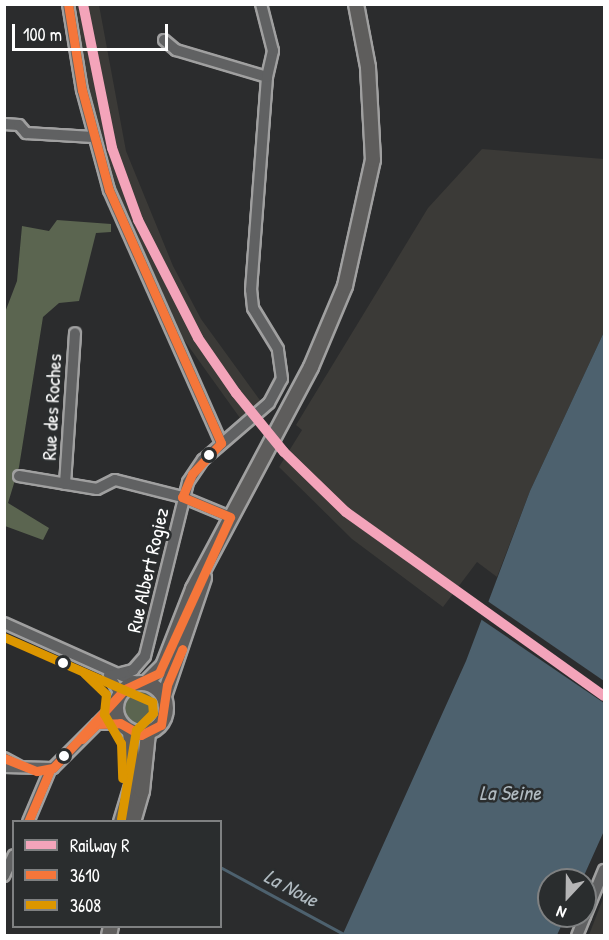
<!DOCTYPE html>
<style>
body{margin:0}
#map{position:relative;width:609px;height:940px;overflow:hidden;background:#2b2c2d;font-family:"Patrick Hand",sans-serif}
div>[style]{position:absolute}
.built>*{inset:0;background:#3b3a37}
.green>*{inset:0;background:#5b6550}
.round{border-radius:50%}
.water>*{inset:0;background:#4d616e}
.pier>*{inset:0;background:#2b2c2d}
.stream>*{height:3px;margin:-1.5px;padding:0 1.5px;transform-origin:1.5px;border-radius:1.5px;background:#4d616e}
.roads{filter:drop-shadow(2px 0 #a0a0a0) drop-shadow(-2px 0 #a0a0a0) drop-shadow(0 2px #a0a0a0) drop-shadow(0 -2px #a0a0a0)}
.minor>*{height:10px;margin:-5px;padding:0 5px;transform-origin:5px;border-radius:5px;background:#606162}
.major>*{height:14px;margin:-7px;padding:0 7px;transform-origin:7px;border-radius:7px;background:#5e5d5c}
.major>.ring{margin:-7px;padding:0;box-sizing:content-box;background:none;border:14px solid #5e5d5c;border-radius:50%}
.bus-1>*{height:9px;margin:-4.5px;padding:0 4.5px;transform-origin:4.5px;border-radius:4.5px;background:#f5763a}
.bus-2>*{height:9px;margin:-4.5px;padding:0 4.5px;transform-origin:4.5px;border-radius:4.5px;background:#dc9600}
.rail-1>*{height:10px;margin:-5px;padding:0 5px;transform-origin:5px;border-radius:5px;background:#f3a4ba}
.dots>*{width:16px;height:16px;translate:-50% -50%;box-sizing:border-box;border:3px solid #2a2d2e;border-radius:50%}
span{translate:-50% -50%;white-space:nowrap;text-align:center;line-height:1.15;-webkit-text-stroke:5px #2a2d2e;paint-order:stroke}
.street-label{font-size:20px;color:#fff}
.water-label{font-size:21px;color:#b0bac0;font-style:italic}
.frame{position:absolute;inset:0;border:6px solid #fff;pointer-events:none}
.legend{position:absolute;left:12px;top:820px;width:210px;height:108px;box-sizing:border-box;background:#2a2d2e;border:2px solid #7f8182;margin:0;padding:8px 10px;list-style:none;font-size:18px;color:#fff}
.legend li{display:flex;align-items:center;gap:12px;height:30px}
.legend b{width:30px;border:2px solid #7f8182}
.north{position:absolute;left:537px;top:868px;width:60px;height:60px;box-sizing:border-box;background:#2a2d2e;border:2px solid #7f8182;border-radius:50%;rotate:202deg;font-size:16px;font-weight:700;line-height:24px;text-align:center;color:#fff}
.north::after{content:'';display:block;margin:auto;width:21px;height:27px;background:#b5b5b6;clip-path:polygon(50% 0,100% 100%,50% 72%,0 100%)}
.scale{position:absolute;left:12px;top:24px;width:156px;height:27px;box-sizing:border-box;border:3px solid #fff;border-top:0;padding-left:8px;font-size:18px;line-height:21px;white-space:nowrap;color:#fff;-webkit-text-stroke:4px #2a2d2e;paint-order:stroke}
</style>
<div id="map">
<div class="built">
<i style="clip-path:polygon(76px 5px,99px 5px,126px 151px,173px 266px,201px 319px,262px 403px,240px 418px,174px 326px,121px 204px,88px 87px)"></i>
<i style="clip-path:polygon(482px 149px,604px 159px,604px 332px,530px 491px,497px 577px,477px 562px,443px 607px,352px 539px,279px 467px,302px 430px,296px 425px,428px 208px)"></i>
<i style="clip-path:polygon(604px 896px,604px 935px,589px 935px)"></i>
</div>
<div class="green">
<i style="clip-path:polygon(57px 220px,111px 224px,111px 232px,96px 233px,79px 301px,59px 303px,43px 317px,19px 467px,8px 503px,49px 528px,43px 540px,5px 526px,4px 315px,17px 281px,22px 226px,49px 231px)"></i>
<i class="round" style="left:122px;top:690px;width:38px;height:38px"></i>
</div>
<div class="water">
<i style="clip-path:polygon(604px 332px,604px 831px,582px 880px,549px 880px,549px 916px,566px 916px,557px 935px,342px 936px,466px 661px,530px 491px)"></i>
</div>
<div class="pier">
<i style="clip-path:polygon(486px 600px,604px 681px,604px 703px,479px 618px)"></i>
</div>
<div class="stream">
<i style="left:220px;top:867px;width:145px;rotate:28.5deg"></i>
</div>
<div class="roads">
<div class="minor">
<i style="left:68px;top:4px;width:87px;rotate:80.8deg"></i>
<i style="left:82px;top:90px;width:104px;rotate:74.9deg"></i>
<i style="left:109px;top:190px;width:277px;rotate:66.1deg"></i>
<i style="left:164px;top:40px;width:16px;rotate:40deg"></i>
<i style="left:176px;top:50px;width:95px;rotate:16.5deg"></i>
<i style="left:4px;top:124px;width:15px;rotate:4deg"></i>
<i style="left:19px;top:125px;width:11px;rotate:49deg"></i>
<i style="left:26px;top:133px;width:67px;rotate:3.4deg"></i>
<i style="left:19px;top:476px;width:79px;rotate:9.5deg"></i>
<i style="left:97px;top:489px;width:20px;rotate:-27deg"></i>
<i style="left:115px;top:480px;width:69px;rotate:14.2deg"></i>
<i style="left:182px;top:497px;width:52px;rotate:22.6deg"></i>
<i style="left:65px;top:484px;width:151px;rotate:-86.2deg"></i>
<i style="left:4px;top:623px;width:147px;rotate:24.1deg"></i>
<i style="left:109px;top:675px;width:22px;rotate:60deg"></i>
<i style="left:113px;top:675px;width:21px;rotate:-14deg"></i>
<i style="left:133px;top:670px;width:18px;rotate:-49deg"></i>
<i style="left:145px;top:656px;width:179px;rotate:-76.1deg"></i>
<i style="left:188px;top:482px;width:27px;rotate:-56deg"></i>
<i style="left:203px;top:460px;width:87px;rotate:-40.8deg"></i>
<i style="left:269px;top:403px;width:27px;rotate:-62deg"></i>
<i style="left:282px;top:379px;width:30px;rotate:-98deg"></i>
<i style="left:278px;top:349px;width:48px;rotate:-121.4deg"></i>
<i style="left:253px;top:308px;width:18px;rotate:-96deg"></i>
<i style="left:251px;top:290px;width:214px;rotate:-85.7deg"></i>
<i style="left:267px;top:77px;width:27px;rotate:-77deg"></i>
<i style="left:273px;top:51px;width:49px;rotate:-104.3deg"></i>
<i style="left:97px;top:724px;width:23px;rotate:-2deg"></i>
<i style="left:4px;top:758px;width:18px;rotate:29deg"></i>
<i style="left:4px;top:767px;width:49px;rotate:1.2deg"></i>
<i style="left:53px;top:768px;width:88px;rotate:-45deg"></i>
<i style="left:28px;top:822px;width:56px;rotate:-67.1deg"></i>
<i style="left:4px;top:876px;width:23px;rotate:-65deg"></i>
<i style="left:585px;top:916px;width:50px;rotate:-67.6deg"></i>
<i style="left:577px;top:936px;width:22px;rotate:-68deg"></i>
</div>
<div class="major">
<i class="ring" style="left:116px;top:683px;width:36px;height:36px"></i>
<i style="left:146px;top:683px;width:24px;rotate:-45deg"></i>
<i style="left:163px;top:666px;width:83px;rotate:-68.7deg"></i>
<i style="left:193px;top:589px;width:251px;rotate:-62deg"></i>
<i style="left:311px;top:367px;width:88px;rotate:-67.2deg"></i>
<i style="left:345px;top:286px;width:129px;rotate:-77.5deg"></i>
<i style="left:373px;top:160px;width:93px;rotate:-93.1deg"></i>
<i style="left:368px;top:67px;width:64px;rotate:-100.8deg"></i>
<i style="left:164px;top:696px;width:125px;rotate:-71.3deg"></i>
<i style="left:121px;top:822px;width:45px;rotate:-73.2deg"></i>
<i style="left:134px;top:779px;width:48px;rotate:-94.8deg"></i>
<i style="left:133px;top:822px;width:32px;rotate:-74deg"></i>
<i style="left:142px;top:791px;width:58px;rotate:-84.1deg"></i>
<i style="left:109px;top:936px;width:10px;rotate:-79deg"></i>
</div>
</div>
<div class="bus-1">
<i style="left:68px;top:4px;width:87px;rotate:80.8deg"></i>
<i style="left:82px;top:90px;width:104px;rotate:74.9deg"></i>
<i style="left:109px;top:190px;width:277px;rotate:66.1deg"></i>
<i style="left:221px;top:443px;width:42px;rotate:133.1deg"></i>
<i style="left:192px;top:474px;width:25px;rotate:113deg"></i>
<i style="left:182px;top:497px;width:52px;rotate:22.6deg"></i>
<i style="left:82px;top:739px;width:21px;rotate:-45deg"></i>
<i style="left:97px;top:724px;width:23px;rotate:-2deg"></i>
<i style="left:120px;top:723px;width:24px;rotate:30deg"></i>
<i style="left:141px;top:735px;width:22px;rotate:-27deg"></i>
<i style="left:161px;top:725px;width:40px;rotate:-81.5deg"></i>
<i style="left:167px;top:685px;width:39px;rotate:-67deg"></i>
<i style="left:4px;top:758px;width:35px;rotate:22deg"></i>
<i style="left:37px;top:771px;width:16px;rotate:-11deg"></i>
<i style="left:53px;top:768px;width:107px;rotate:-47.7deg"></i>
<i style="left:125px;top:689px;width:38px;rotate:-25deg"></i>
<i style="left:159px;top:673px;width:171px;rotate:-65.5deg"></i>
<i style="left:28px;top:822px;width:56px;rotate:-67.1deg"></i>
</div>
<div class="bus-2">
<i style="left:4px;top:637px;width:162px;rotate:23.7deg"></i>
<i style="left:152px;top:702px;width:11px;rotate:85deg"></i>
<i style="left:153px;top:713px;width:24px;rotate:135deg"></i>
<i style="left:136px;top:730px;width:90px;rotate:99.6deg"></i>
<i style="left:84px;top:673px;width:30px;rotate:44deg"></i>
<i style="left:106px;top:694px;width:20px;rotate:96deg"></i>
<i style="left:104px;top:714px;width:34px;rotate:60deg"></i>
<i style="left:121px;top:743px;width:35px;rotate:88deg"></i>
</div>
<div class="rail-1">
<i style="left:83px;top:4px;width:147px;rotate:78.6deg"></i>
<i style="left:112px;top:148px;width:77px;rotate:70.1deg"></i>
<i style="left:138px;top:220px;width:132px;rotate:63deg"></i>
<i style="left:198px;top:338px;width:67px;rotate:55.4deg"></i>
<i style="left:236px;top:393px;width:76px;rotate:50.9deg"></i>
<i style="left:284px;top:452px;width:86px;rotate:44.1deg"></i>
<i style="left:346px;top:512px;width:317px;rotate:35.5deg"></i>
</div>
<div class="dots">
<i style="left:209px;top:455px;background:#fff"></i>
<i style="left:63px;top:663px;background:#fff"></i>
<i style="left:64px;top:756px;background:#fff"></i>
</div>
<div class="street-label">
<span style="left:51px;top:407px;rotate:-87deg">Rue des Roches</span>
<span style="left:147px;top:570px;rotate:-77deg">Rue Albert Rogiez</span>
</div>
<div class="water-label">
<span style="left:510px;top:793px">La Seine</span>
<span style="left:291px;top:888px;rotate:28deg">La Noue</span>
</div>
<div class="frame"></div>
<ul class="legend">
<li><b style="height:8px;background:#f3a4ba"></b>Railway R</li>
<li><b style="height:8px;background:#f5763a"></b>3610</li>
<li><b style="height:8px;background:#dc9600"></b>3608</li>
</ul>
<div class="north">N</div>
<div class="scale">100 m</div>
</div>
